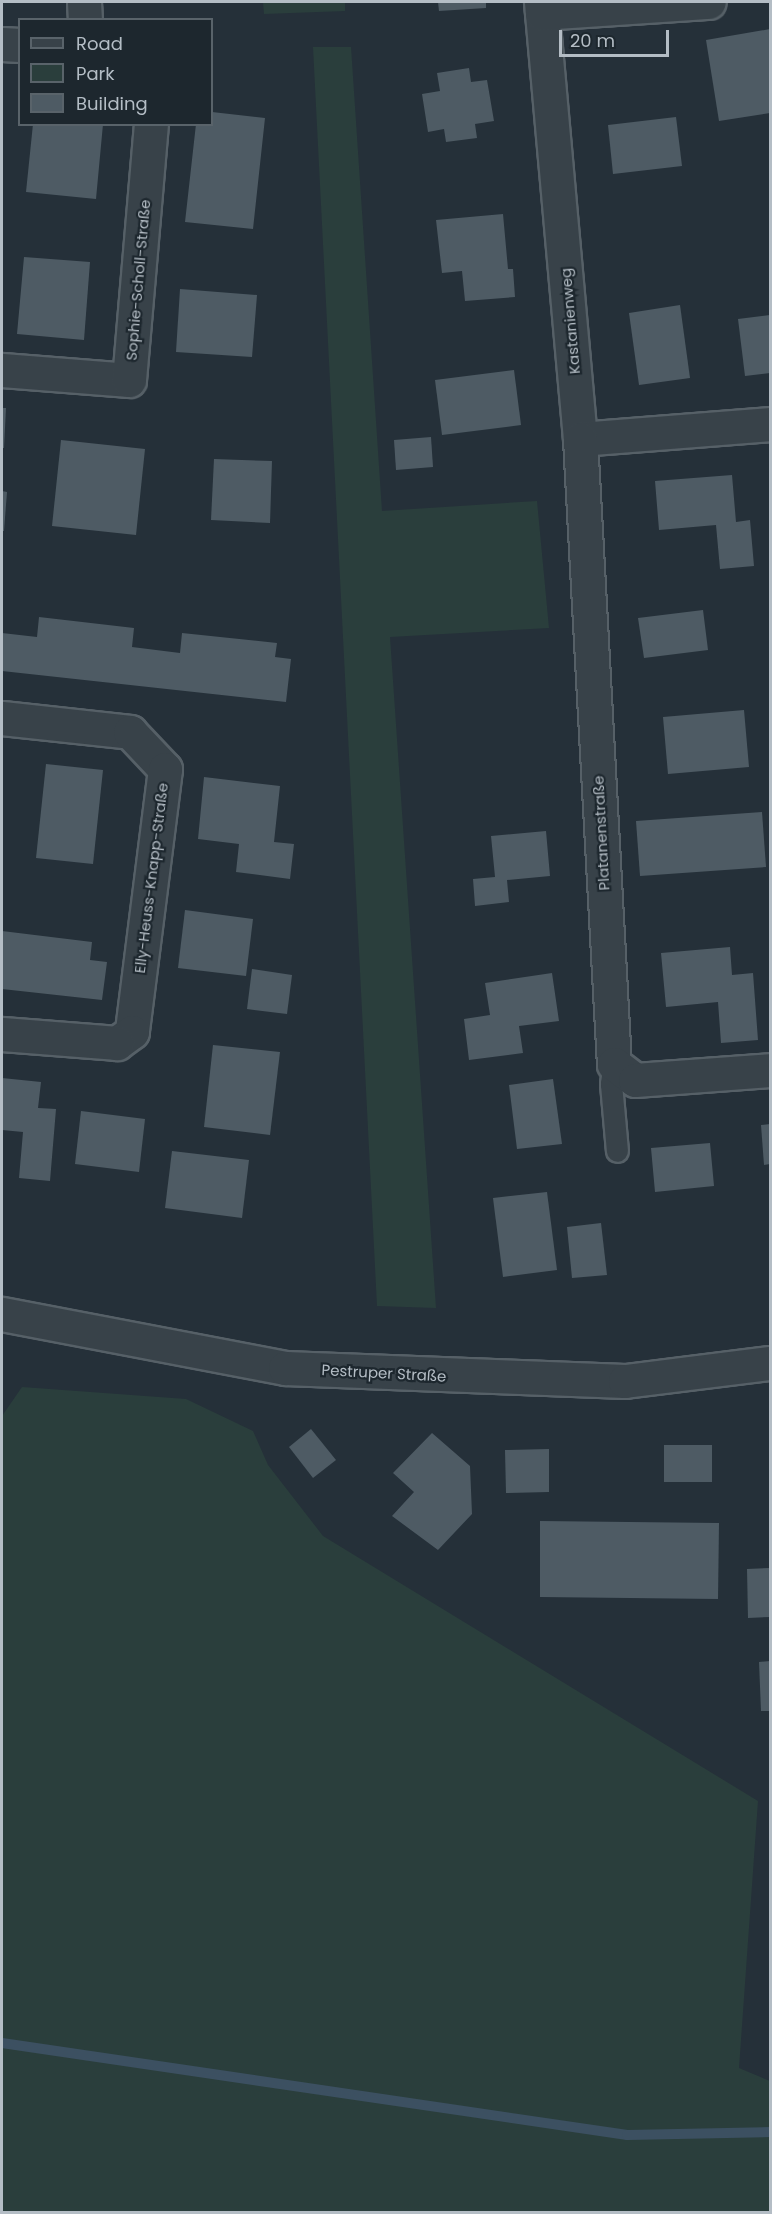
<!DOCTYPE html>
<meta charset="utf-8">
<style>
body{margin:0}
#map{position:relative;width:772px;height:2214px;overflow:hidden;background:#253039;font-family:Poppins,sans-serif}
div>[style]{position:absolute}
.green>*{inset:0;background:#2a3e3c}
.stream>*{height:10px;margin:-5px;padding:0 5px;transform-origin:5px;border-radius:5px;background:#3c5061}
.building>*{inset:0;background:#4e5b64}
.roads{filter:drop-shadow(2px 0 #566067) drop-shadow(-2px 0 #566067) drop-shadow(0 2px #566067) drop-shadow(0 -2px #566067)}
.service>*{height:21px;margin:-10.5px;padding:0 10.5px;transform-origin:10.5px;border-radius:10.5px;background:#384249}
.minor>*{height:33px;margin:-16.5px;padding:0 16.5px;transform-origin:16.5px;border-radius:16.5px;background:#384249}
.tertiary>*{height:33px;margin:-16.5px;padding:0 16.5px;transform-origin:16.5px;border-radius:16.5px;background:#384249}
span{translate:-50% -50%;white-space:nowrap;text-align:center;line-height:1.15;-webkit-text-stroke:4.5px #1d272e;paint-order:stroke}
.street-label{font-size:15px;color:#b4bdc5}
.frame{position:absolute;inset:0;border:3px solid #b4bdc5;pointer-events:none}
.legend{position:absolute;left:18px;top:18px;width:195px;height:108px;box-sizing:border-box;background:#1d272e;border:2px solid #59636a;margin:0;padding:8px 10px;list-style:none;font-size:18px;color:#b4bdc5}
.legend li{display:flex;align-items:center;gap:12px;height:30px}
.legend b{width:30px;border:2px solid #59636a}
.scale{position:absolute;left:559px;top:30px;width:110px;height:27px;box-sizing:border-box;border:3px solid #b4bdc5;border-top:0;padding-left:8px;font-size:18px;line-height:21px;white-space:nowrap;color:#b4bdc5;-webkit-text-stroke:4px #1d272e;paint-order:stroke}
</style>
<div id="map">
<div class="green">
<i style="clip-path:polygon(263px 2px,345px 2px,345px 11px,264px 14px)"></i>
<i style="clip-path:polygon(313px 47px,351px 47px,382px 511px,537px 501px,549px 628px,390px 637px,436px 1308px,377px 1306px)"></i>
<i style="clip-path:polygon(22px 1387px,186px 1399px,253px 1431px,268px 1465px,323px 1536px,758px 1801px,739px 2068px,770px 2081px,770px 2212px,2px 2212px,2px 1416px)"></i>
</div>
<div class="stream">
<i style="left:2px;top:2043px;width:632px;rotate:8.37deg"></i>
<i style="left:627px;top:2135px;width:143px;rotate:-1.2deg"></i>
</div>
<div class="building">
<i style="clip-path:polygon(438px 2px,486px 2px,486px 8px,439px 11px)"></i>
<i style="clip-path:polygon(770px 29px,770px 113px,719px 121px,706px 40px)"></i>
<i style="clip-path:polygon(469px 68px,471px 82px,487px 80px,494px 121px,475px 124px,477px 138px,446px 142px,444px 129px,428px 132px,422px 94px,440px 91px,437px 73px)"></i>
<i style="clip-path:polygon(212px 112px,265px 118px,253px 229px,185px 222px,196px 124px,212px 124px)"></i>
<i style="clip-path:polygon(676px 117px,682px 166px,613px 174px,608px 125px)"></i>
<i style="clip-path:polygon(33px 124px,103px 124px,96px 199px,26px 192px)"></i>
<i style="clip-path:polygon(503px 214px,508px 269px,513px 269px,515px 297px,465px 301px,462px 271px,442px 273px,436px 220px)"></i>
<i style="clip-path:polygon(24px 257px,90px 262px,84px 340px,17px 334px)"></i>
<i style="clip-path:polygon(180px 289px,257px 295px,252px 357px,176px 352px)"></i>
<i style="clip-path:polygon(680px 305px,690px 378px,639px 385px,629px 313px)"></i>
<i style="clip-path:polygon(770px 315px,770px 373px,745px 376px,738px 319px)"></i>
<i style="clip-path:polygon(514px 370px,521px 425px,442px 435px,435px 380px)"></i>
<i style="clip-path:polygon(2px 408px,6px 408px,4px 448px,2px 448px)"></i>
<i style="clip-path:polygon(431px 437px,433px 467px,396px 470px,394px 440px)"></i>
<i style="clip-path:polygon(61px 440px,145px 449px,136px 535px,52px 526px)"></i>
<i style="clip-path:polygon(214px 459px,272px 461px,270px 523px,211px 520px)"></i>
<i style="clip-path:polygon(732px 475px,736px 522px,750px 520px,754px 566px,720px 569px,716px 525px,659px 530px,655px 481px)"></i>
<i style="clip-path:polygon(2px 491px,7px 492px,4px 531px,2px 531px)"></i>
<i style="clip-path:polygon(703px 610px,708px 650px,644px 658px,638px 618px)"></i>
<i style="clip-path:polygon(39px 617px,134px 628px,132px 647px,180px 653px,182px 633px,277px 643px,275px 657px,291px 659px,286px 702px,2px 671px,2px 633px,37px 637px)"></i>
<i style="clip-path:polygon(744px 710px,749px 767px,668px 774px,663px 717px)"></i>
<i style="clip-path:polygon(46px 764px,103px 770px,93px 864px,36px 858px)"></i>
<i style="clip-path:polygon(204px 777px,280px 786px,274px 842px,294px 844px,290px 879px,236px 872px,239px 844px,198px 839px)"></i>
<i style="clip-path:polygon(762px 812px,766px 867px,640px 876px,636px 821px)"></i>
<i style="clip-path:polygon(546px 831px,550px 876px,507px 880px,509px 902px,475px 906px,473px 879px,495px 877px,491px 836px)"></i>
<i style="clip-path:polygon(185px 910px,253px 919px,246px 976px,178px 968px)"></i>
<i style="clip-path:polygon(2px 931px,92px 942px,90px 960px,107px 962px,102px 1000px,2px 989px)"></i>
<i style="clip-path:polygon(730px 947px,732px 975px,753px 973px,758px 1040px,721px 1043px,718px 1002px,666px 1007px,661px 953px)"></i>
<i style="clip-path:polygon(252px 969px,292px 975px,287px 1014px,247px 1009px)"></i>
<i style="clip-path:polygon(552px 973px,559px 1021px,519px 1026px,523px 1053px,469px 1060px,464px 1019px,490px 1015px,485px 983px)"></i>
<i style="clip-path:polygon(213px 1045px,280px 1052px,270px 1135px,204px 1127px)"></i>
<i style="clip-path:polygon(2px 1078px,41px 1082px,38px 1108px,56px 1109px,50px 1181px,19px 1178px,23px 1132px,2px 1130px)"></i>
<i style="clip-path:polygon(553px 1079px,562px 1144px,517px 1149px,509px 1085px)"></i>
<i style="clip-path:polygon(81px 1111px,145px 1119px,139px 1172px,75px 1164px)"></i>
<i style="clip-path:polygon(770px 1124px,770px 1164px,764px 1165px,761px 1125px)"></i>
<i style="clip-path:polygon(710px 1143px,714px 1186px,655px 1192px,651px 1148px)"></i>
<i style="clip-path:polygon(172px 1151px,249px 1160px,242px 1218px,165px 1208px)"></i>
<i style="clip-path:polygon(547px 1192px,557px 1270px,503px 1277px,493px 1198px)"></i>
<i style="clip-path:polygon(601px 1223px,607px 1275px,572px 1278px,567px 1227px)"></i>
<i style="clip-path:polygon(311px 1429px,336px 1460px,313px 1478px,289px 1447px)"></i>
<i style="clip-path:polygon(432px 1433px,470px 1466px,472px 1514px,438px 1550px,392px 1516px,414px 1492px,393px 1473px)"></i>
<i style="clip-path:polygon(664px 1445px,712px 1445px,712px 1482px,664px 1482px)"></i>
<i style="clip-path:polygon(549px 1449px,549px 1492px,506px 1493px,505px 1450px)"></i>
<i style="clip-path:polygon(540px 1521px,719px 1523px,718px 1599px,540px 1597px)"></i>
<i style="clip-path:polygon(770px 1568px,770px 1617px,748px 1618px,747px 1569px)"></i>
<i style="clip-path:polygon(770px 1661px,770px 1711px,761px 1711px,759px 1662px)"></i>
</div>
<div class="roads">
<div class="service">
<i style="left:614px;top:1064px;width:20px;rotate:99deg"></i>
<i style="left:611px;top:1084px;width:67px;rotate:84.9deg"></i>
</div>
<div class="minor">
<i style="left:84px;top:2px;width:18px;rotate:87deg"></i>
<i style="left:541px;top:2px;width:439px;rotate:84.9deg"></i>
<i style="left:580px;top:439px;width:191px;rotate:-4.5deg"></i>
<i style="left:542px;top:13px;width:167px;rotate:-3.8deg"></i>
<i style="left:2px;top:44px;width:18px;rotate:3deg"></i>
<i style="left:2px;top:370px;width:127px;rotate:4.5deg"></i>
<i style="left:129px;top:380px;width:257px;rotate:-85.1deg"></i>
<i style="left:580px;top:439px;width:626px;rotate:86.89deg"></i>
<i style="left:614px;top:1064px;width:26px;rotate:37deg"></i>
<i style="left:635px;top:1080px;width:135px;rotate:-4.2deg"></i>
<i style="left:2px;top:718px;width:129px;rotate:6.2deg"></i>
<i style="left:130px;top:732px;width:51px;rotate:46.6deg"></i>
<i style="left:165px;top:769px;width:265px;rotate:97.2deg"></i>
<i style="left:132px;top:1032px;width:19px;rotate:144deg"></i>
<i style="left:117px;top:1043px;width:115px;rotate:-175.5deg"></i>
</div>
<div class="tertiary">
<i style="left:2px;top:1314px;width:288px;rotate:10.8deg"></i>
<i style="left:285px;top:1368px;width:340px;rotate:2.2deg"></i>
<i style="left:625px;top:1381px;width:146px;rotate:-7.1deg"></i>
</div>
</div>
<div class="street-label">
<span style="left:138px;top:280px;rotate:-85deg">Sophie-Scholl-Straße</span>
<span style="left:570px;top:321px;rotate:-95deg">Kastanienweg</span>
<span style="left:601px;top:833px;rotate:-93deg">Platanenstraße</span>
<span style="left:151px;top:878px;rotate:-83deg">Elly-Heuss-Knapp-Straße</span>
<span style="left:384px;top:1373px;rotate:3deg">Pestruper Straße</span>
</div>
<div class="frame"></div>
<ul class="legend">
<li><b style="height:8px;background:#384249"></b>Road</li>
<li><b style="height:16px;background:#2a3e3c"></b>Park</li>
<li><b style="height:16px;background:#4e5b64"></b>Building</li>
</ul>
<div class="scale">20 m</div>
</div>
